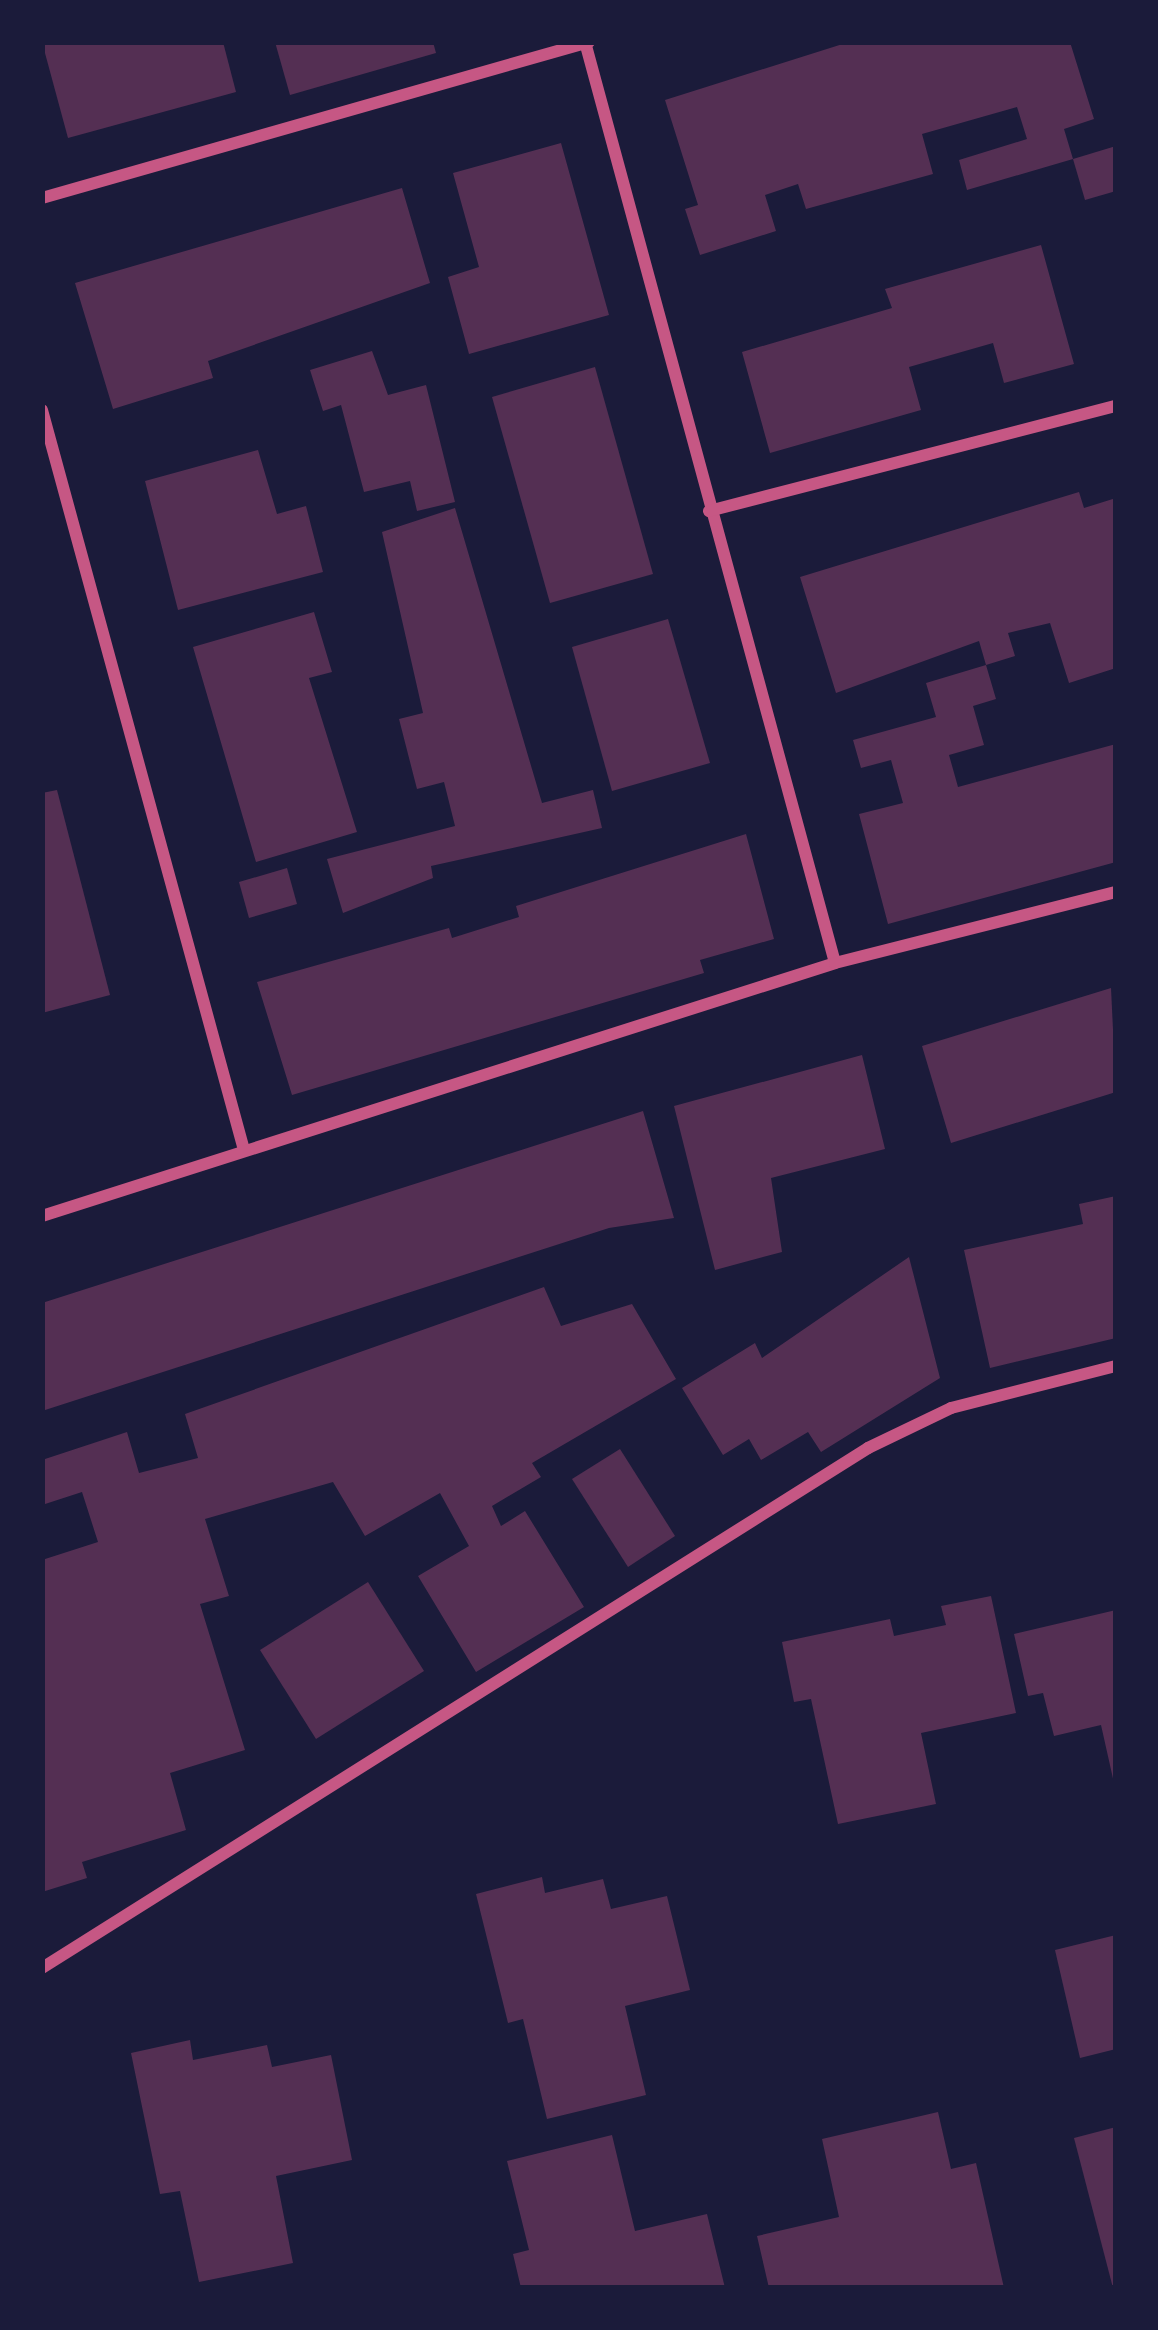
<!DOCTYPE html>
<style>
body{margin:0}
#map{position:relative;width:1158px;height:2330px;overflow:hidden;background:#1b1b3a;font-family:"Open Sans",sans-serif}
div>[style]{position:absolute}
.building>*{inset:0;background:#542f53}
.minor>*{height:12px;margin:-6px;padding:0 6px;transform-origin:6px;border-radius:6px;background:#c65784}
span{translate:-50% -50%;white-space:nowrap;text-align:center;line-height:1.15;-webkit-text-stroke:9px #1b1b3a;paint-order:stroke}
.frame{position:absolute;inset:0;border:45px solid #1b1b3a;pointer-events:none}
</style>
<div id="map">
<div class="building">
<i style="clip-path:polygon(42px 42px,223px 42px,236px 92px,68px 138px)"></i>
<i style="clip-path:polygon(275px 42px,433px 42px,436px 53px,290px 95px)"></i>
<i style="clip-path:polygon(849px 42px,1070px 42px,1094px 119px,1064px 129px,1073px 159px,967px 190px,959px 160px,1027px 139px,1017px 107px,922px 134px,933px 174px,806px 209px,798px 184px,765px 195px,776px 231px,700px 255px,685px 209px,698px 205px,665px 100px)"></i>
<i style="clip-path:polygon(561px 143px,609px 315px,469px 354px,448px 277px,479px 267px,453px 173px)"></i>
<i style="clip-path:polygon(1116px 146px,1116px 191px,1085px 200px,1073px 159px)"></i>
<i style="clip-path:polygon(402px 188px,430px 283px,208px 361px,213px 378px,113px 409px,75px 283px)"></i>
<i style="clip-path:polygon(1041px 245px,1074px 364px,1004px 383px,993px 343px,909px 367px,921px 410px,770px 453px,742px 352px,892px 308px,885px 289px)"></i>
<i style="clip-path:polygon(372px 351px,388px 395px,426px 385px,455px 502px,417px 511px,410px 481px,364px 492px,341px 405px,323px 411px,310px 370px)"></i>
<i style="clip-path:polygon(595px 367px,653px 574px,550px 603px,492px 397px)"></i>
<i style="clip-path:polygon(258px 450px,277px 514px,306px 506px,323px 572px,178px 610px,145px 481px)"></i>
<i style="clip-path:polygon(1079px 492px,1084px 508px,1116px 498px,1116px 668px,1069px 683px,1050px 623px,1008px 633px,1015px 656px,986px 665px,979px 641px,836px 693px,800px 577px)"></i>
<i style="clip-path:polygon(455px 508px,542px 803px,593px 790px,602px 828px,431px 866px,433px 878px,343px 913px,327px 859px,455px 826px,444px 782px,417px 789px,399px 719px,423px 713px,382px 532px)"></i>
<i style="clip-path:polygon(314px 612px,332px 672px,309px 678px,357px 832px,256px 862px,193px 647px)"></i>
<i style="clip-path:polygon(668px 619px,710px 763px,612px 791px,572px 647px)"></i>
<i style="clip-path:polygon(986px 665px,996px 699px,973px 706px,984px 745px,949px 755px,958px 787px,1116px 744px,1116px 862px,888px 924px,859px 814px,903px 803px,891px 760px,861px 768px,853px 740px,936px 717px,926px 683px)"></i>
<i style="clip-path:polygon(57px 790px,110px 995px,42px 1013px,42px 793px)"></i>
<i style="clip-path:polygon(746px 834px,774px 939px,700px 960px,704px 973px,292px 1095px,257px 982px,449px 928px,452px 938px,519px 917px,516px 906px)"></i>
<i style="clip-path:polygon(287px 868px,297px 904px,249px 918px,239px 882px)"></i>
<i style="clip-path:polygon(1111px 988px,1116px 1092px,951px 1143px,922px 1046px)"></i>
<i style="clip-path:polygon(862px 1055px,885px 1149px,771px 1178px,782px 1252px,715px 1270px,674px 1106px)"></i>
<i style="clip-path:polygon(643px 1111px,674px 1218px,609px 1228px,42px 1411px,42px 1303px)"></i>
<i style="clip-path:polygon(1116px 1196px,1116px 1338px,990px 1368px,964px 1250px,1083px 1224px,1079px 1204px)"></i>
<i style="clip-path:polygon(909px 1257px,940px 1378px,821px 1452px,808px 1432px,761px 1460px,749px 1439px,723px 1455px,682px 1388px,755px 1343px,762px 1358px)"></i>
<i style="clip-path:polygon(544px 1287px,561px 1326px,632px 1304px,676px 1379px,532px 1463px,541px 1477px,492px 1506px,501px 1526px,525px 1511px,584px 1607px,476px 1672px,418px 1576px,469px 1546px,440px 1493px,365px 1536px,333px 1482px,205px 1519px,229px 1596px,200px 1604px,245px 1750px,170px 1773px,186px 1830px,82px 1862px,87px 1878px,42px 1892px,42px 1560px,98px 1542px,82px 1492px,42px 1505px,42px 1460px,127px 1432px,139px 1473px,198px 1458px,185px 1414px)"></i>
<i style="clip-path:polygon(620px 1449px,675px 1536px,628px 1567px,572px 1479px)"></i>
<i style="clip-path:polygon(368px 1582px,424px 1671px,316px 1739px,260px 1650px)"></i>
<i style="clip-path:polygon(991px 1596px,1016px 1713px,921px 1733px,936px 1804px,838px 1824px,811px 1699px,794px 1702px,782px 1642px,890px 1619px,894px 1636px,946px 1625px,941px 1606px)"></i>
<i style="clip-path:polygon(1116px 1610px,1116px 1783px,1114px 1783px,1101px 1725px,1054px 1736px,1043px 1693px,1028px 1696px,1014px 1634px)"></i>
<i style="clip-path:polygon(542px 1877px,545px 1893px,603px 1879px,611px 1909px,667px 1896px,690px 1990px,625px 2006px,646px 2095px,547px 2119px,523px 2019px,508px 2023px,476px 1894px)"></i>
<i style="clip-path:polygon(1116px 1935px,1116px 2049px,1080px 2058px,1055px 1950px)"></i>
<i style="clip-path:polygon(190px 2040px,193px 2060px,267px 2045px,272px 2067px,331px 2055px,352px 2160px,276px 2176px,293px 2263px,199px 2282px,180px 2191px,160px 2194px,131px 2053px)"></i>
<i style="clip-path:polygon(938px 2112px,951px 2169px,976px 2163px,1004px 2288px,769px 2288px,757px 2236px,839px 2217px,822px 2139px)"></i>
<i style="clip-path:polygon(1116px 2127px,1116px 2288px,1113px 2288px,1074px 2138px)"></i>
<i style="clip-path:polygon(612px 2135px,635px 2231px,707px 2214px,725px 2288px,521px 2288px,513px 2254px,529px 2250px,507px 2161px)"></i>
</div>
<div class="minor">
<i style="left:585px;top:42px;width:954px;rotate:74.81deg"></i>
<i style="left:42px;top:198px;width:569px;rotate:-15.92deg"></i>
<i style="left:42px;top:410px;width:763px;rotate:74.73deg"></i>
<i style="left:709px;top:511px;width:420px;rotate:-14.5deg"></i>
<i style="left:42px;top:1216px;width:832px;rotate:-17.69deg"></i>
<i style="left:835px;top:963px;width:290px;rotate:-14.2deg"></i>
<i style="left:42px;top:1968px;width:976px;rotate:-32.19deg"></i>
<i style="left:868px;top:1448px;width:92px;rotate:-25.7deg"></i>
<i style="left:951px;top:1408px;width:170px;rotate:-14.3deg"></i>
</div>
<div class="frame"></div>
</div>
